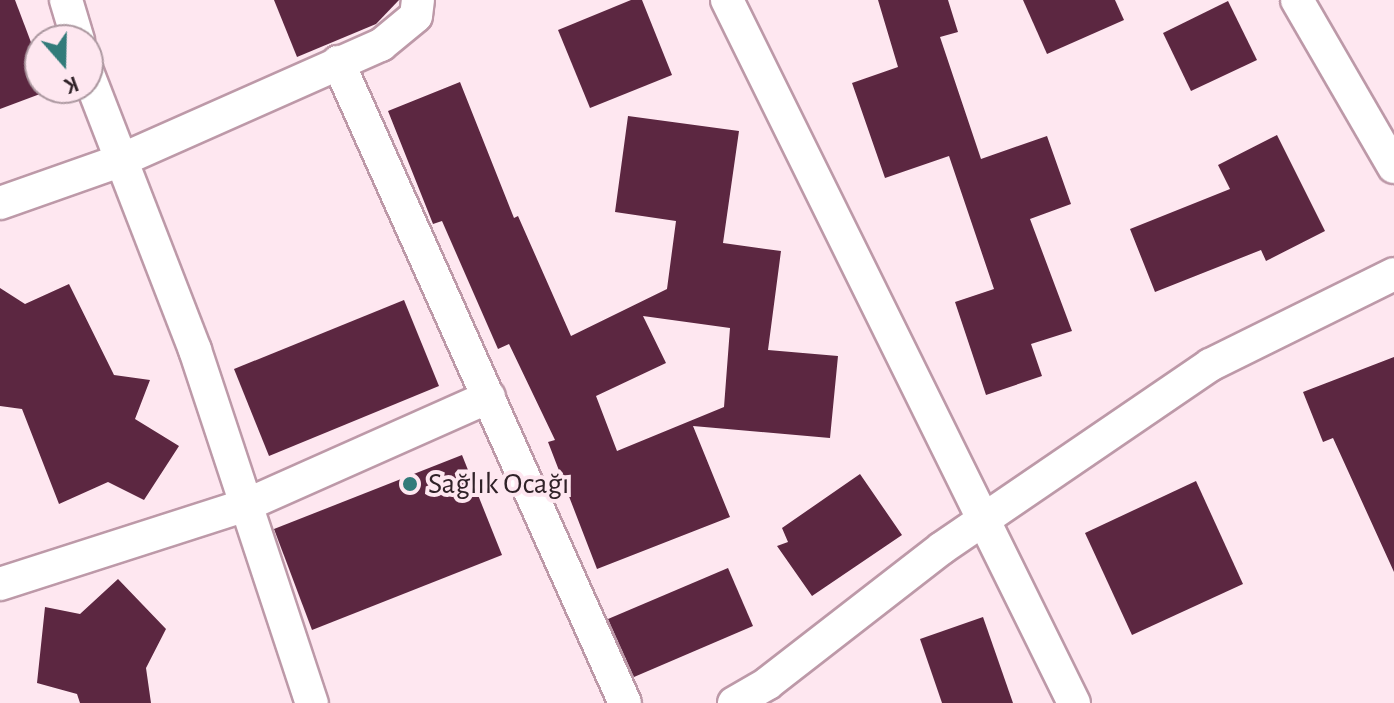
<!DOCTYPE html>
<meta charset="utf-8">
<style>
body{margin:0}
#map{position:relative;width:1394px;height:703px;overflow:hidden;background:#fee7f0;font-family:"Alegreya Sans",sans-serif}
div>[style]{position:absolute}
.building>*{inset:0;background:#5c2741}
.roads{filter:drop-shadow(2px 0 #bd99a8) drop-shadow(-2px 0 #bd99a8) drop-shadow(0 2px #bd99a8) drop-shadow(0 -2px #bd99a8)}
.street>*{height:32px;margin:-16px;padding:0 16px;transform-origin:16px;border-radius:16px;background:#fff}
.dots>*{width:22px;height:22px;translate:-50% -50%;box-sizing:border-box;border:4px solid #fee7f0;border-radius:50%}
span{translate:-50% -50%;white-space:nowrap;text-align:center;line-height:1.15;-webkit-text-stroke:8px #fee7f0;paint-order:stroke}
.poi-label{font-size:30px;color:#302228}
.left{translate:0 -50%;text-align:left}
.north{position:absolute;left:24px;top:24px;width:80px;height:80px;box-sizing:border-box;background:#fee7f0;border:2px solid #ac98a0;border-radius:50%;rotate:160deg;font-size:22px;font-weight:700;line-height:32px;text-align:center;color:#302228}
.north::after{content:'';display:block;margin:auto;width:28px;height:36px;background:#327b7a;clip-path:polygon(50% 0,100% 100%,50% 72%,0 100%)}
</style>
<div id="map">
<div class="building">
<i style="clip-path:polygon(0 0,15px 0,40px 66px,40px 94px,0 109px)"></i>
<i style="clip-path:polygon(274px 0,399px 0,376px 24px,297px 57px)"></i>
<i style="clip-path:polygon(631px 0,642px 0,672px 75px,590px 108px,558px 30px)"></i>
<i style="clip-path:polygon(878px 0,948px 0,958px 32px,940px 37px,981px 159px,1047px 136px,1071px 204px,1030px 219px,1072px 331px,1031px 344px,1042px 376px,986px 395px,955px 302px,994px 289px,949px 156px,885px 178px,852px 83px,898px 67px)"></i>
<i style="clip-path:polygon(1023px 0,1115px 0,1124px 20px,1047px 54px)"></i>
<i style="clip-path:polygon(1228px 1px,1257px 60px,1191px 91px,1163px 33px)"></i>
<i style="clip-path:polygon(evenodd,460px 82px,514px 218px,518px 216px,571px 336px,667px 289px,676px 221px,615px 212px,628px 116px,739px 131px,723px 243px,781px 251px,768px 350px,838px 356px,830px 438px,693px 426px,730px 517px,597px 569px,548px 442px,555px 440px,509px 344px,498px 349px,442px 221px,433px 224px,388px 111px,460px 82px,643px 316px,730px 328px,724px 407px,617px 451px,596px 396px,666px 363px,643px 316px)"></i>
<i style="clip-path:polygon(1277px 135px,1325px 231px,1266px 261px,1261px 250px,1155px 292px,1130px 229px,1230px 189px,1218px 165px)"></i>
<i style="clip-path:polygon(69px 284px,114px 375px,150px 380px,135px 419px,179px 446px,144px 500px,108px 482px,59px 504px,22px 409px,0 406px,0 288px,25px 304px)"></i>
<i style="clip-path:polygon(404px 300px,439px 386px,269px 456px,234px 369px)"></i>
<i style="clip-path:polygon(1394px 357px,1394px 572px,1333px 438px,1323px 442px,1303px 392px)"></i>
<i style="clip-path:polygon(462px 455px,502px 555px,312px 630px,274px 529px)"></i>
<i style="clip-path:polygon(860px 474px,902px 535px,812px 596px,777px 546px,788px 542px,782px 528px)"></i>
<i style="clip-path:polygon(1196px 481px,1243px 584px,1132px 635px,1085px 533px)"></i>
<i style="clip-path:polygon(728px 568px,753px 626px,634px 677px,608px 619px)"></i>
<i style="clip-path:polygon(118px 579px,166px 629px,146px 668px,151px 703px,80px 703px,77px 694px,37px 683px,45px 607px,80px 614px)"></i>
<i style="clip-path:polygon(983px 617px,1013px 703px,942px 703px,920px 639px)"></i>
</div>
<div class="roads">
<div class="street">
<i style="left:66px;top:0;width:42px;rotate:73.3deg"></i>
<i style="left:727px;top:0;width:784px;rotate:63.73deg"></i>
<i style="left:1297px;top:0;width:193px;rotate:59.9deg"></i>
<i style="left:338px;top:62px;width:702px;rotate:65.88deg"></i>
<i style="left:88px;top:74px;width:296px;rotate:68.8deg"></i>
<i style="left:195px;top:350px;width:372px;rotate:71.7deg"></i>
<i style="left:0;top:203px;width:126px;rotate:-19.4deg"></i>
<i style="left:119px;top:161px;width:287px;rotate:-23.9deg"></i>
<i style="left:381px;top:45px;width:45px;rotate:-39.6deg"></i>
<i style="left:416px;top:16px;width:16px;rotate:-83deg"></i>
<i style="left:0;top:584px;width:258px;rotate:-17.8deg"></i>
<i style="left:246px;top:505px;width:266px;rotate:-24deg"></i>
<i style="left:734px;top:703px;width:39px;rotate:-30deg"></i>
<i style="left:768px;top:683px;width:220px;rotate:-37.8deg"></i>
<i style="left:942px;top:548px;width:325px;rotate:-34.3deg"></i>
<i style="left:1210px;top:365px;width:205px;rotate:-26.3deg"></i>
</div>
</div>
<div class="dots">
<i style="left:410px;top:484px;background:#327b7a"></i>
</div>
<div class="poi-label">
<span class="left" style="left:428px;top:484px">Sağlık Ocağı</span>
</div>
<div class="north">K</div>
</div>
